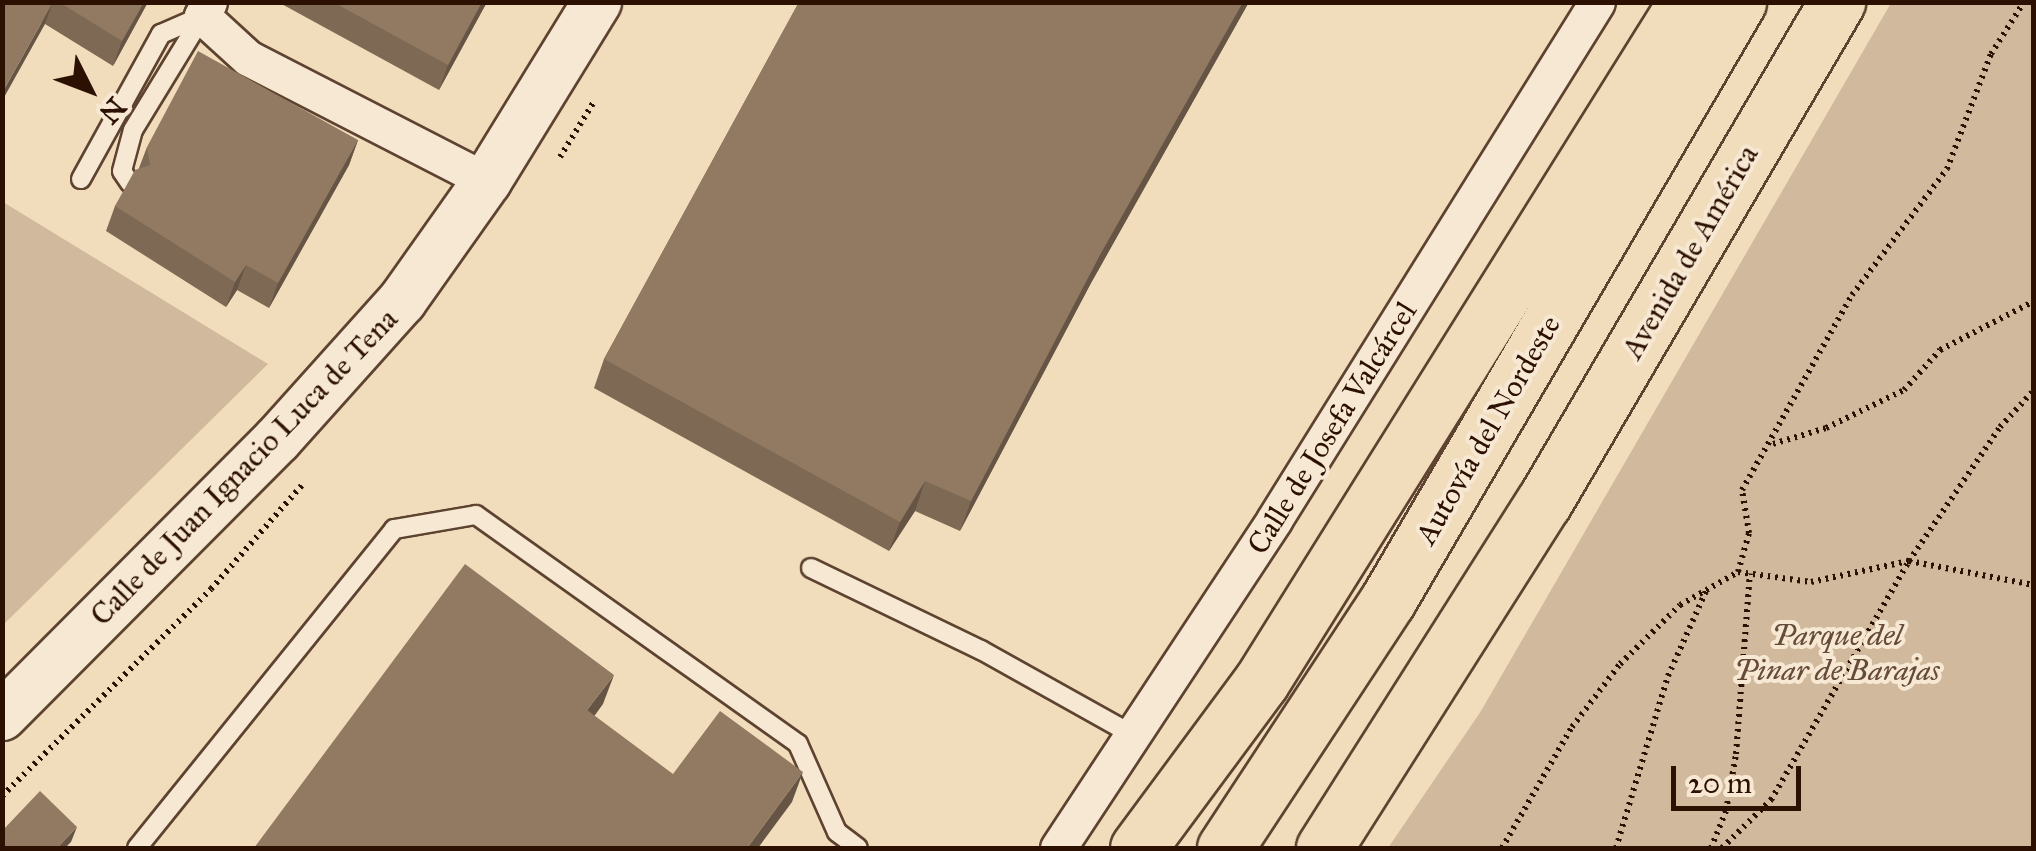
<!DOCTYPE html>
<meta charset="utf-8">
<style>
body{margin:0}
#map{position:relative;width:2036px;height:851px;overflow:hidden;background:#f1dcbb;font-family:"IM FELL Great Primer",serif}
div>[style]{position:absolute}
.green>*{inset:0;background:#d0b99c}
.path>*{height:6px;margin-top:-3px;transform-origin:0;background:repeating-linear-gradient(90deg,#2c1002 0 2.5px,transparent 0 7.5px)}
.roads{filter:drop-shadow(2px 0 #5d4330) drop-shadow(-2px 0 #5d4330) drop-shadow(0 2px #5d4330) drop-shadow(0 -2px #5d4330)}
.lane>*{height:18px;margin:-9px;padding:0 9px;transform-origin:9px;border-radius:9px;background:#f6e8d3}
.street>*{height:35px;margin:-17.5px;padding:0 17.5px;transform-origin:17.5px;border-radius:17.5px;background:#f6e8d3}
.secondary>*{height:48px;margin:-24px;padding:0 24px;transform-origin:24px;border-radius:24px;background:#f6e8d3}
.highway>*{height:55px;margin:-27.5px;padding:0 27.5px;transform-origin:27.5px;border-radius:27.5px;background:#f1dcbb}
.wall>*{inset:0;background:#7e6954}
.shaded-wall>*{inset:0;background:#665545}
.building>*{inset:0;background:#927a62}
span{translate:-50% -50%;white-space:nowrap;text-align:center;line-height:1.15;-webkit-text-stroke:8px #f6e8d3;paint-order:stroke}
.street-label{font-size:30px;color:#2c1002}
.park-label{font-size:30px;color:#654b38;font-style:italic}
.frame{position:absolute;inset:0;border:5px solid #2c1002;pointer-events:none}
.north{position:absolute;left:40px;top:40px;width:100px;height:100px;-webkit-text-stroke:8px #f6e8d3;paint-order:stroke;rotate:132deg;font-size:28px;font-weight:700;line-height:40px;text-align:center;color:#2c1002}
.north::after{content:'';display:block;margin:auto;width:35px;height:45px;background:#2c1002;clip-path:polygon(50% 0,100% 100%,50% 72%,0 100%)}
.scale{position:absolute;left:1671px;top:766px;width:130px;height:45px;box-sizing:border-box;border:5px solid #2c1002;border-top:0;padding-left:12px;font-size:30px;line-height:35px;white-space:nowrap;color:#2c1002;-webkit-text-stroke:8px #f6e8d3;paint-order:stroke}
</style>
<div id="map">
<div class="green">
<i style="clip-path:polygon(1891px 3px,2033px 3px,2033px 848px,1388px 848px,1481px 711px)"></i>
<i style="clip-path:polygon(3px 202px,268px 364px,3px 625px,2px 625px)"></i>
</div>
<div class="path">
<i style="left:560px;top:157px;width:67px;rotate:-58.4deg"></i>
<i style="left:1773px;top:444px;width:55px;rotate:-16.8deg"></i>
<i style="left:1826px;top:428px;width:87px;rotate:-26deg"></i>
<i style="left:1904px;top:390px;width:54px;rotate:-48deg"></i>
<i style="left:1940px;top:350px;width:106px;rotate:-27.5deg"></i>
<i style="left:1738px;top:572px;width:41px;rotate:-74.2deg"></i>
<i style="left:1749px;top:533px;width:44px;rotate:-99.2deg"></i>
<i style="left:1742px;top:490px;width:224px;rotate:-60.6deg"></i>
<i style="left:1852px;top:295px;width:158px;rotate:-53deg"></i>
<i style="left:1947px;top:169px;width:123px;rotate:-69.1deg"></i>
<i style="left:1991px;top:54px;width:62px;rotate:-57.6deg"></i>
<i style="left:2px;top:796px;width:294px;rotate:-44.7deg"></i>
<i style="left:211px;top:589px;width:138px;rotate:-48.8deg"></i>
<i style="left:1502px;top:848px;width:140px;rotate:-60deg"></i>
<i style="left:1572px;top:727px;width:79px;rotate:-52.7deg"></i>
<i style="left:1620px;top:664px;width:84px;rotate:-44.5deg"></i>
<i style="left:1680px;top:605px;width:67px;rotate:-29.6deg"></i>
<i style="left:1738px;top:572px;width:74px;rotate:7.8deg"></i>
<i style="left:1811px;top:582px;width:100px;rotate:-12.1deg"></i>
<i style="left:1909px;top:561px;width:127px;rotate:10.9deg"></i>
<i style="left:1616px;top:848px;width:180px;rotate:-73.2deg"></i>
<i style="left:1668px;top:676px;width:93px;rotate:-65.9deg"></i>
<i style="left:1711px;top:848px;width:40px;rotate:-68deg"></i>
<i style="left:1726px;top:811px;width:58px;rotate:-80deg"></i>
<i style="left:1736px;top:754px;width:181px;rotate:-85.6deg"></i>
<i style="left:1722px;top:848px;width:69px;rotate:-44.4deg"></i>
<i style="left:1771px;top:800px;width:276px;rotate:-60deg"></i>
<i style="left:1909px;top:561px;width:162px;rotate:-55.8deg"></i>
<i style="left:2000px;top:427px;width:50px;rotate:-47.4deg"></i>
</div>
<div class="roads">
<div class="lane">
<i style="left:81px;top:179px;width:166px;rotate:-61.1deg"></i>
<i style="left:161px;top:34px;width:45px;rotate:-23.7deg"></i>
<i style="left:130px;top:183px;width:14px;rotate:-124deg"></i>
<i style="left:122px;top:171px;width:42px;rotate:-75deg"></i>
<i style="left:133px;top:130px;width:132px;rotate:-58.6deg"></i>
<i style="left:811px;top:568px;width:189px;rotate:25.8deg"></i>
<i style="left:981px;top:650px;width:174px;rotate:29.2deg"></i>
<i style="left:137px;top:848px;width:410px;rotate:-51.1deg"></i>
<i style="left:394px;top:529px;width:83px;rotate:-9.7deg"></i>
<i style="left:476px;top:515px;width:395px;rotate:35.4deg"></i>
<i style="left:798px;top:744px;width:96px;rotate:66.1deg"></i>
<i style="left:837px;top:832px;width:26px;rotate:37deg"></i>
</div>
<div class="street">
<i style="left:209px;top:2px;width:16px;rotate:117deg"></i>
<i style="left:202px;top:16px;width:62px;rotate:42.4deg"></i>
<i style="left:248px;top:58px;width:269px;rotate:27.2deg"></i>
<i style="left:1058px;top:848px;width:393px;rotate:-56.6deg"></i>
<i style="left:1274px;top:520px;width:610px;rotate:-58.05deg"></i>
</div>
<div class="secondary">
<i style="left:2px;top:716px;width:391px;rotate:-45.1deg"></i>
<i style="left:278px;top:439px;width:186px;rotate:-48.1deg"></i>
<i style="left:402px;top:301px;width:147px;rotate:-54.7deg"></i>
<i style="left:487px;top:181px;width:210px;rotate:-58.4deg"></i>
</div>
<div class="highway">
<i style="left:1138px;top:848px;width:207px;rotate:-53.5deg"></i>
<i style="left:1261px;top:682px;width:802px;rotate:-57.99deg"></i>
<i style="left:1225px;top:848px;width:297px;rotate:-56.7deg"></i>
<i style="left:1388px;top:600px;width:693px;rotate:-59.66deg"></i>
<i style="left:1324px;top:848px;width:410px;rotate:-57.6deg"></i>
<i style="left:1544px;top:502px;width:580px;rotate:-59.63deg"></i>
</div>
</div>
<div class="wall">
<i style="clip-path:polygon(2px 2px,148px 2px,113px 66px,45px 24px)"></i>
<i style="clip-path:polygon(278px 2px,487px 2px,439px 90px)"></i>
<i style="clip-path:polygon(799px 2px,1249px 2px,1091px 283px,960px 531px,915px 511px,889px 551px,594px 388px,604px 359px)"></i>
<i style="clip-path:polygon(358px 140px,349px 165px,269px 308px,237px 290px,226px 307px,106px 231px,115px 206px,139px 168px,147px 147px)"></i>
</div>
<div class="shaded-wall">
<i style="clip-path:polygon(53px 2px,45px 24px,2px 101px,2px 93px)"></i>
<i style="clip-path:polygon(144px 2px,148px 2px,113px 66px,122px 41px)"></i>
<i style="clip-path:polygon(482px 2px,487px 2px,439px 90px,448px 65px)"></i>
<i style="clip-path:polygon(1243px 2px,1249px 2px,1091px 283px,960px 531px,971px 501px,1101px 253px)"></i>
<i style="clip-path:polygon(358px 140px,349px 165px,269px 308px,278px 283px)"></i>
<i style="clip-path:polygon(246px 265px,237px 290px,226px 307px,235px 282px)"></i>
<i style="clip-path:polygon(925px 481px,915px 511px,889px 551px,900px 522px)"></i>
<i style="clip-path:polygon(614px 675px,603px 704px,577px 740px,587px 710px)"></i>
<i style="clip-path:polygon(803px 772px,792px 802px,758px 848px,747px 848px)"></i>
<i style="clip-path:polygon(77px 827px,71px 842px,65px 848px,57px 848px)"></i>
</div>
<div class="building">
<i style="clip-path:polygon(2px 2px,53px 2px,2px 93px)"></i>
<i style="clip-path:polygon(59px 2px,144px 2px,122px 41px)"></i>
<i style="clip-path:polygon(333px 2px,482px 2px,448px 65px)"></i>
<i style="clip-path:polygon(799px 2px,1243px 2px,1101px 253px,971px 501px,925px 481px,900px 522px,604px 359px)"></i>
<i style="clip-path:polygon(198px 51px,358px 140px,278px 283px,246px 265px,235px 282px,115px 206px,135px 170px,150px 165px,147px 147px)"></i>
<i style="clip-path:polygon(465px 564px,614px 675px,587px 710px,673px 774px,720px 711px,803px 772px,747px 848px,254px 848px)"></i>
<i style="clip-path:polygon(40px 791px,77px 827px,57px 848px,7px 848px,2px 844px,2px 831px)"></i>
</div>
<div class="street-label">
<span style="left:1690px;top:252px;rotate:-60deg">Avenida de América</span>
<span style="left:1332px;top:428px;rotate:-58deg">Calle de Josefa Valcárcel</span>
<span style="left:1488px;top:430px;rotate:-60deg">Autovía del Nordeste</span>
<span style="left:244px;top:467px;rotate:-46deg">Calle de Juan Ignacio Luca de Tena</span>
</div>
<div class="park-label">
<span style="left:1837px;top:652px">Parque del<br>Pinar de Barajas</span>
</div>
<div class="frame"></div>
<div class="north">N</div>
<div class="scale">20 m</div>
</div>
